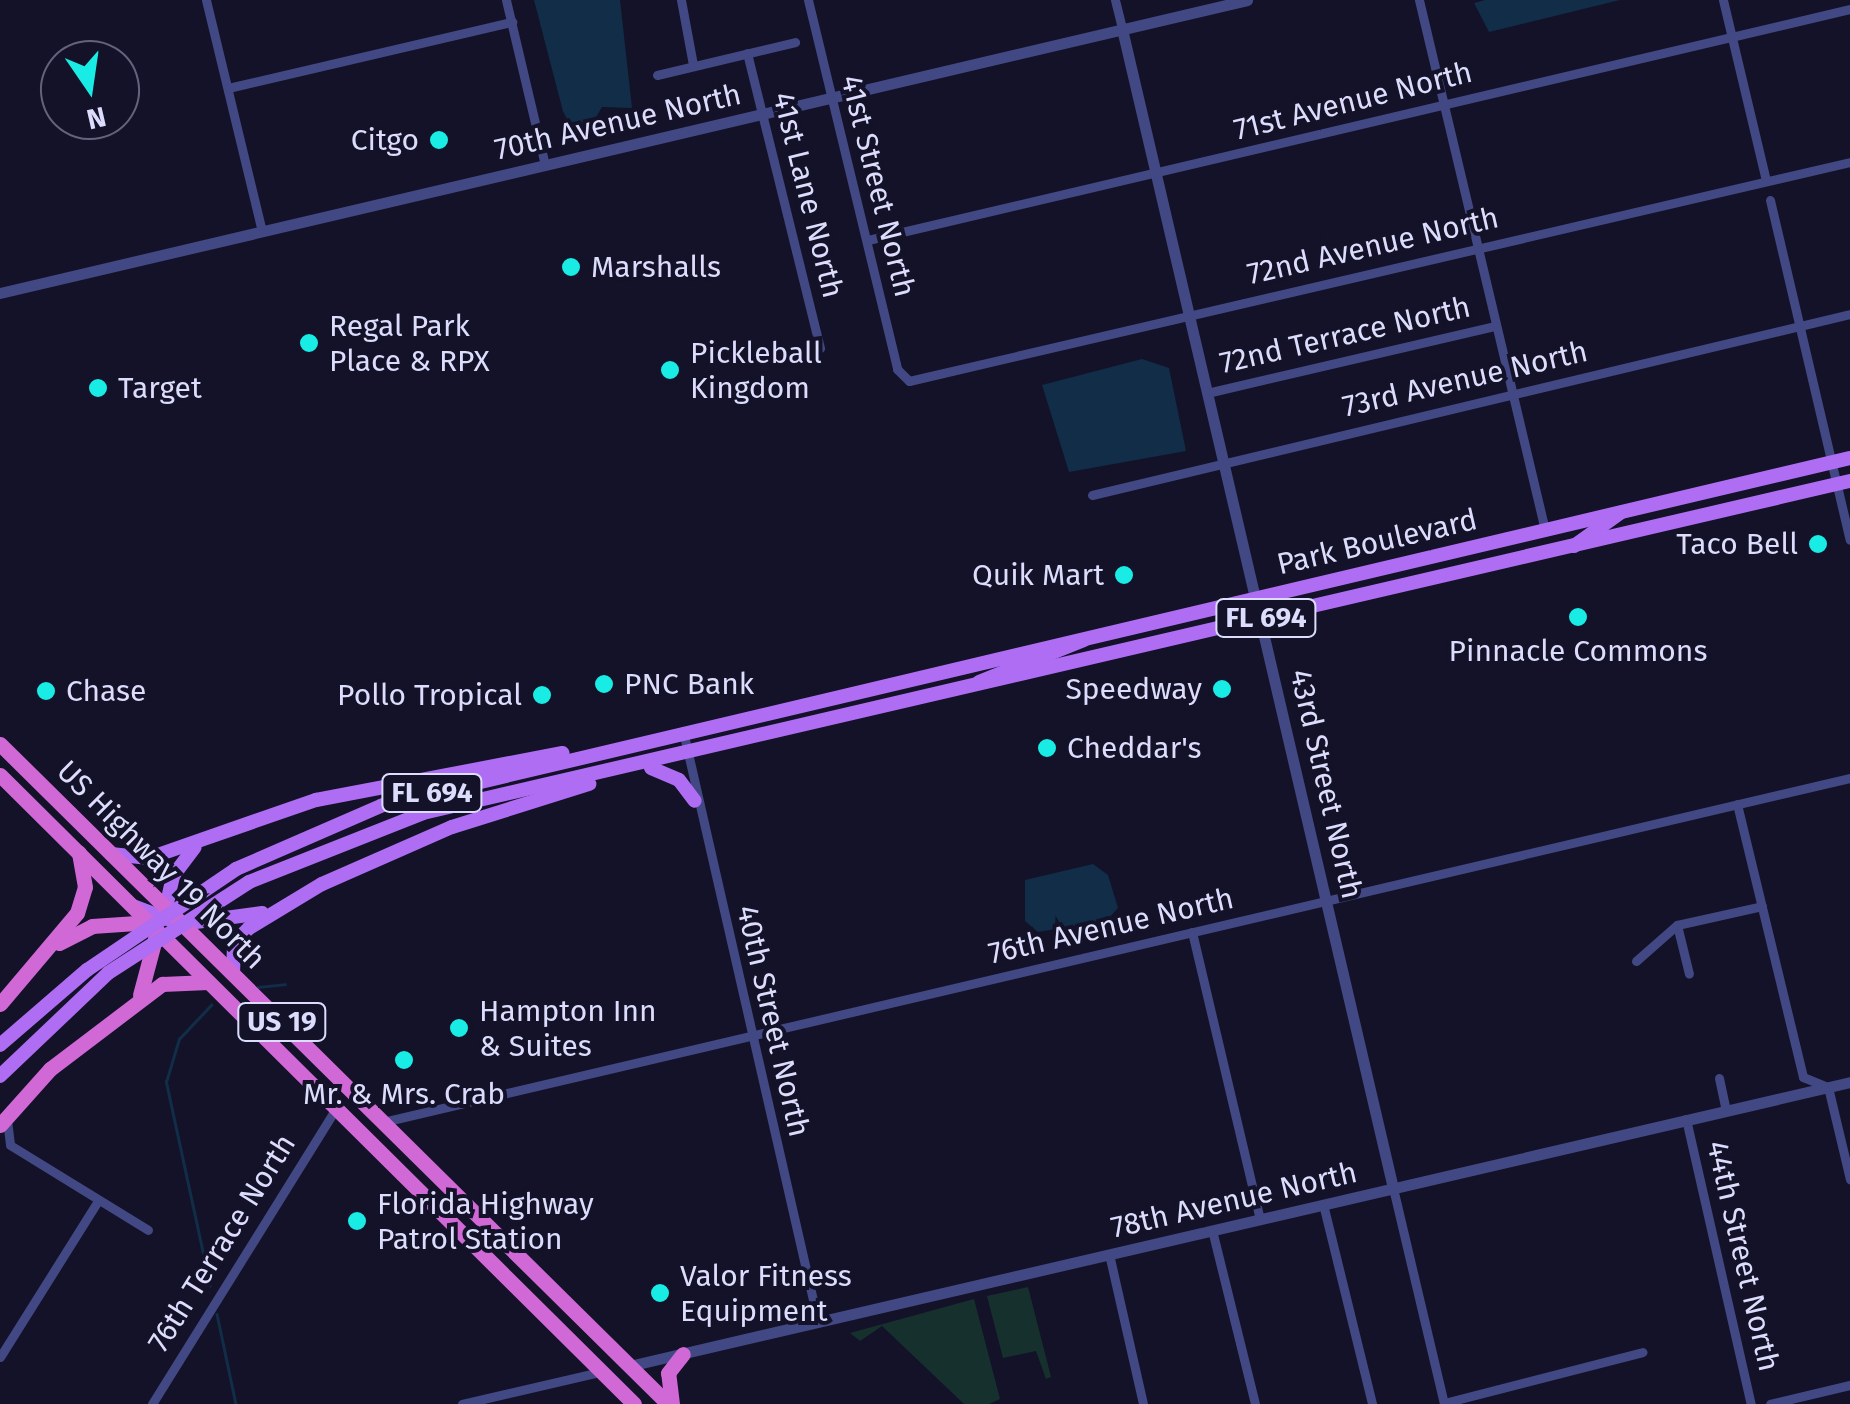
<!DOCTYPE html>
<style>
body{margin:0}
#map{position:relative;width:1850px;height:1404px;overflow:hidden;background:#131228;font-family:"Fira Sans",sans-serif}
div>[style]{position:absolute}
.green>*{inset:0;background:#16312d}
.water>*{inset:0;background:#112d48}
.stream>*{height:2.5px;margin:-1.25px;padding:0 1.25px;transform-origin:1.25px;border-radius:1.25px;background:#112d48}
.minor>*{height:9px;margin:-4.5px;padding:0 4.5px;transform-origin:4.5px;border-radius:4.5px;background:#424883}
.tertiary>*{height:11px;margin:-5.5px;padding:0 5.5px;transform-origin:5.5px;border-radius:5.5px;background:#424883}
.primary>*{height:14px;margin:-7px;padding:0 7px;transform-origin:7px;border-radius:7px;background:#af6df3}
.trunk>*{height:15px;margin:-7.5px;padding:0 7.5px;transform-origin:7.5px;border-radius:7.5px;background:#d068d6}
.primary-bridge>*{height:14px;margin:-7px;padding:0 7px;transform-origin:7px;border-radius:7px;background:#af6df3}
.dots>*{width:28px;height:28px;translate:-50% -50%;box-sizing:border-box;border:5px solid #131228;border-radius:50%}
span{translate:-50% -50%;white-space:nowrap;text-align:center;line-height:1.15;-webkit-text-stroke:8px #131228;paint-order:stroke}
.shield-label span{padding:2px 8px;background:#131228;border:2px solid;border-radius:8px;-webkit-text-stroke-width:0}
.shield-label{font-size:28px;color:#dcddfc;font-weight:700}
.street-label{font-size:30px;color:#dcddfc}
.poi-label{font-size:30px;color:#dcddfc}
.right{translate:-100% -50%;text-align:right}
.left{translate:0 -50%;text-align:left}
.north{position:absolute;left:40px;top:40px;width:100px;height:100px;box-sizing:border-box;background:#131228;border:2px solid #63637d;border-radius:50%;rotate:167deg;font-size:28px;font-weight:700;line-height:40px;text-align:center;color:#dcddfc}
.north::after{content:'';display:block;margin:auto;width:35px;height:45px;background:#19ece5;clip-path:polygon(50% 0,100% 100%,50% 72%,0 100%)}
</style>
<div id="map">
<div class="green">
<i style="clip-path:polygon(1028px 1287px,1051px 1377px,1046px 1379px,1036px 1351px,1003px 1358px,987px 1296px)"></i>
<i style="clip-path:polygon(974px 1299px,1000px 1399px,989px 1404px,964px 1404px,882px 1326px,860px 1341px,850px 1333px)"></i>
</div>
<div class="water">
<i style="clip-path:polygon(534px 0,620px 0,632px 108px,602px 107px,592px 124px,566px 123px)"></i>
<i style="clip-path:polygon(1620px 0,1489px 32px,1474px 3px,1485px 0)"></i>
<i style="clip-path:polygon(1142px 359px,1169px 368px,1186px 451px,1069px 472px,1042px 385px)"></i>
<i style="clip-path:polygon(1093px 864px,1108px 875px,1118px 908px,1107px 920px,1038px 932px,1025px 921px,1025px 880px)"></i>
</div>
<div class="stream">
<i style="left:258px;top:987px;width:27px;rotate:-6deg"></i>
<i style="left:210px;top:1286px;width:209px;rotate:-102.2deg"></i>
<i style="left:166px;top:1082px;width:45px;rotate:-73.2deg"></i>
<i style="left:179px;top:1039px;width:47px;rotate:-46.7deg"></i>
<i style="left:217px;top:1314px;width:92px;rotate:78.1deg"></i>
</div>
<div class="minor">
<i style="left:206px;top:0;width:238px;rotate:76.4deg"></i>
<i style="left:506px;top:0;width:170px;rotate:76.7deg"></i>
<i style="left:681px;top:0;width:66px;rotate:79.5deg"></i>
<i style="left:808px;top:0;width:380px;rotate:76.4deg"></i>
<i style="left:897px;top:369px;width:17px;rotate:45deg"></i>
<i style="left:909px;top:381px;width:966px;rotate:-13.1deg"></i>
<i style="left:1115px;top:0;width:30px;rotate:76deg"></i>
<i style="left:1419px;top:0;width:545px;rotate:76.63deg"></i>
<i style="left:1723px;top:0;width:185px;rotate:76.6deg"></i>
<i style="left:747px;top:53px;width:304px;rotate:76.1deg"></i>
<i style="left:657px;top:75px;width:142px;rotate:-13.4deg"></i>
<i style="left:228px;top:88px;width:292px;rotate:-13.1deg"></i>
<i style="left:1770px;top:200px;width:349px;rotate:76.8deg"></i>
<i style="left:868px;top:240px;width:1009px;rotate:-13.24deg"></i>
<i style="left:1207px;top:393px;width:296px;rotate:-13.1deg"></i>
<i style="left:1092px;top:495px;width:779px;rotate:-13.43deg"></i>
<i style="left:683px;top:731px;width:606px;rotate:77.13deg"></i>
<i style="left:1737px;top:804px;width:281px;rotate:76.4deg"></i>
<i style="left:1803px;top:1077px;width:27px;rotate:22deg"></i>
<i style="left:1828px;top:1087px;width:95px;rotate:76.6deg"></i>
<i style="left:1677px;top:925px;width:50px;rotate:76.2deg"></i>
<i style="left:1192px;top:932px;width:295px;rotate:76.7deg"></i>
<i style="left:1636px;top:961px;width:55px;rotate:-41.3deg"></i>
<i style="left:1677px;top:925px;width:87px;rotate:-12.6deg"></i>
<i style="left:1719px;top:1078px;width:33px;rotate:78deg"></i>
<i style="left:1686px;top:1119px;width:292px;rotate:77.2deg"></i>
<i style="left:7px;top:1120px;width:25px;rotate:83deg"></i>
<i style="left:10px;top:1145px;width:162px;rotate:31.6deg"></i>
<i style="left:383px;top:1122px;width:1507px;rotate:-13.2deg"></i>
<i style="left:1393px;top:1188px;width:222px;rotate:76.7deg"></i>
<i style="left:1323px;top:1204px;width:206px;rotate:76.2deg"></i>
<i style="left:1212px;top:1230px;width:179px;rotate:76.1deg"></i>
<i style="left:1109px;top:1254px;width:154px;rotate:77.2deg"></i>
<i style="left:0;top:1357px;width:184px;rotate:-57.9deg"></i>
<i style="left:1444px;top:1403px;width:205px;rotate:-14.4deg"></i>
<i style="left:152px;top:1404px;width:349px;rotate:-58.1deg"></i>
<i style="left:462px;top:1404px;width:142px;rotate:-13.1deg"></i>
<i style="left:1770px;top:1404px;width:82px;rotate:-13.4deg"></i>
</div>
<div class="tertiary">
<i style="left:1122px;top:29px;width:1190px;rotate:76.84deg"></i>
<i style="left:0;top:293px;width:1281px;rotate:-13.22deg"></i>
<i style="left:629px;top:1366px;width:1254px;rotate:-13.09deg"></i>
</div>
<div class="primary">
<i style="left:1574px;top:546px;width:57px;rotate:-35.7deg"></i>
<i style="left:979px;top:682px;width:113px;rotate:-21.8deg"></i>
<i style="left:651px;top:768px;width:30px;rotate:23deg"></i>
<i style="left:679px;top:780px;width:26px;rotate:53deg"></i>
<i style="left:111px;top:854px;width:38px;rotate:6deg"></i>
<i style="left:149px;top:858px;width:177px;rotate:-19.2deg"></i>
<i style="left:316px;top:800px;width:251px;rotate:-10.8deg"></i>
<i style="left:236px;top:869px;width:160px;rotate:-23.5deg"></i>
<i style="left:383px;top:805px;width:1507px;rotate:-13.31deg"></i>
<i style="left:249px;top:882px;width:187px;rotate:-21.6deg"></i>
<i style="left:423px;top:813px;width:1465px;rotate:-13.1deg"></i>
<i style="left:133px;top:906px;width:51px;rotate:20.6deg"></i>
<i style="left:181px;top:924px;width:82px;rotate:-7.7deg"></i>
<i style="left:164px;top:917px;width:42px;rotate:-77.6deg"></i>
<i style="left:173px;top:876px;width:36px;rotate:-53deg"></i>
<i style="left:233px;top:974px;width:31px;rotate:-88deg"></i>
<i style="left:234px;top:943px;width:21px;rotate:-45deg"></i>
<i style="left:249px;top:928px;width:85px;rotate:-31.1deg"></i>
<i style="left:322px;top:884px;width:142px;rotate:-23.7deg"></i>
<i style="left:452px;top:827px;width:144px;rotate:-17.4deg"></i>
<i style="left:0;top:1045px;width:115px;rotate:-40.8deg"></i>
<i style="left:0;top:1076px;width:149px;rotate:-43.6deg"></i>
</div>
<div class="trunk">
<i style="left:0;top:744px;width:939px;rotate:44.65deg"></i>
<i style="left:0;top:775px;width:893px;rotate:44.77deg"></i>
<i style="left:59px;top:943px;width:37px;rotate:-27deg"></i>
<i style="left:92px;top:926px;width:59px;rotate:-3.9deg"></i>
<i style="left:140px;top:995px;width:66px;rotate:-75.1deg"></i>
<i style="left:0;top:1004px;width:119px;rotate:-49.8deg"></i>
<i style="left:77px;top:913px;width:27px;rotate:-73deg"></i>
<i style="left:85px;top:887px;width:35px;rotate:-100deg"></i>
<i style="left:0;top:1125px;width:75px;rotate:-48.2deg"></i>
<i style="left:50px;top:1069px;width:141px;rotate:-37.2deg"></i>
<i style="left:162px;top:984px;width:46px;rotate:-2.5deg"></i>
<i style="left:672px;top:1404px;width:31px;rotate:-97deg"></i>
<i style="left:668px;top:1373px;width:24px;rotate:-52deg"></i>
</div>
<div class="primary-bridge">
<i style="left:87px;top:970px;width:180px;rotate:-34.1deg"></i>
<i style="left:108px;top:973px;width:168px;rotate:-32.8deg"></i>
</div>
<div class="dots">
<i style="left:439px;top:140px;background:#19ece5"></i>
<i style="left:571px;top:267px;background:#19ece5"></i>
<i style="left:309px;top:343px;background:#19ece5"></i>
<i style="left:670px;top:370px;background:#19ece5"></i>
<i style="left:98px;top:388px;background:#19ece5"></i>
<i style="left:1818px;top:544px;background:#19ece5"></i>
<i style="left:1124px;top:575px;background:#19ece5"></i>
<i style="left:1578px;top:617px;background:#19ece5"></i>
<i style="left:604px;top:684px;background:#19ece5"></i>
<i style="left:1222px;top:689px;background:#19ece5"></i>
<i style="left:46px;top:691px;background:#19ece5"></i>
<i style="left:542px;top:695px;background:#19ece5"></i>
<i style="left:1047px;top:748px;background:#19ece5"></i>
<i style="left:459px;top:1028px;background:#19ece5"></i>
<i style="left:404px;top:1060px;background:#19ece5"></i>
<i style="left:357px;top:1221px;background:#19ece5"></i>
<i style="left:660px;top:1293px;background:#19ece5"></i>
</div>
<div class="shield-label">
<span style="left:1266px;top:618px">FL 694</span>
<span style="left:432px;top:793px">FL 694</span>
<span style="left:282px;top:1022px">US 19</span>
</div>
<div class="street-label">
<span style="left:1353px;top:101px;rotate:-14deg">71st Avenue North</span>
<span style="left:618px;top:122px;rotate:-13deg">70th Avenue North</span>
<span style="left:878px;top:186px;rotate:76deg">41st Street North</span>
<span style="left:808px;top:195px;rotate:76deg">41st Lane North</span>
<span style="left:1373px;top:246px;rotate:-13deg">72nd Avenue North</span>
<span style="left:1345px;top:335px;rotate:-13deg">72nd Terrace North</span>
<span style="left:1465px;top:379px;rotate:-13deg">73rd Avenue North</span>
<span style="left:1377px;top:542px;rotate:-13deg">Park Boulevard</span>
<span style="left:1326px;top:784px;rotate:77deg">43rd Street North</span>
<span style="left:161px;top:865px;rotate:45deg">US Highway 19 North</span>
<span style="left:1111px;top:926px;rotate:-13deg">76th Avenue North</span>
<span style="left:773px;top:1021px;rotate:77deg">40th Street North</span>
<span style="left:1234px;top:1200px;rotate:-13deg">78th Avenue North</span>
<span style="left:222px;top:1243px;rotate:-58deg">76th Terrace North</span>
<span style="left:1743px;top:1256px;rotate:77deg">44th Street North</span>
</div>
<div class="poi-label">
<span class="right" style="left:419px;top:140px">Citgo</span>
<span class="left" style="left:591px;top:267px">Marshalls</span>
<span class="left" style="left:329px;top:343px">Regal Park<br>Place &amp; RPX</span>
<span class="left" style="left:690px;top:370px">Pickleball<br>Kingdom</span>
<span class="left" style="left:118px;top:388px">Target</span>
<span class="right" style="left:1798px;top:544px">Taco Bell</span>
<span class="right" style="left:1104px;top:575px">Quik Mart</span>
<span style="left:1578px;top:651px">Pinnacle Commons</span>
<span class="left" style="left:624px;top:684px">PNC Bank</span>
<span class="right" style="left:1202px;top:689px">Speedway</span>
<span class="left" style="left:66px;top:691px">Chase</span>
<span class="right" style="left:522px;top:695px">Pollo Tropical</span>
<span class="left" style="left:1067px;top:748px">Cheddar's</span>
<span class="left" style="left:479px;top:1028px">Hampton Inn<br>&amp; Suites</span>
<span style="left:404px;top:1094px">Mr. &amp; Mrs. Crab</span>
<span class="left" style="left:377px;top:1221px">Florida Highway<br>Patrol Station</span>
<span class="left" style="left:680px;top:1293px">Valor Fitness<br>Equipment</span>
</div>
<div class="north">N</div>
</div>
